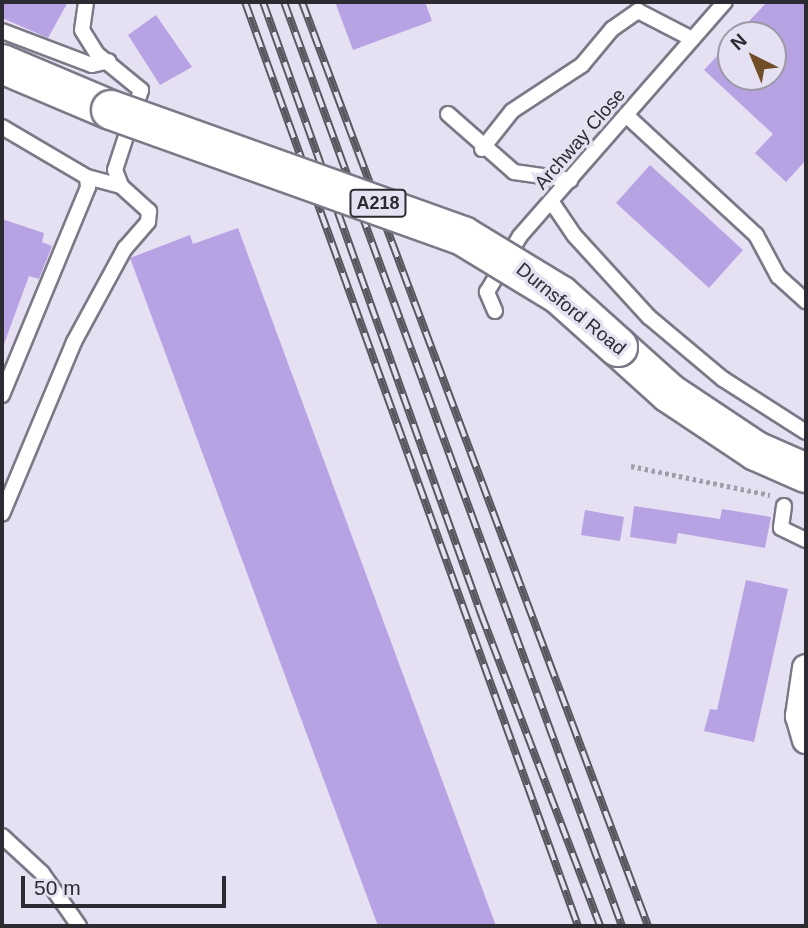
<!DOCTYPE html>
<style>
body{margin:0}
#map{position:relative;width:808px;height:928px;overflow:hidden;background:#e6e1f2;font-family:Helvetica,sans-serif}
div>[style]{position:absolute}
.building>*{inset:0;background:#b7a3e4}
.path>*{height:4.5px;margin-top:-2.25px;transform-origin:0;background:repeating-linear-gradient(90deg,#a19eaa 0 3.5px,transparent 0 7px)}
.roads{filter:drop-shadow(2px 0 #7c7887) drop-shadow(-2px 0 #7c7887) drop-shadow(0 2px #7c7887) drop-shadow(0 -2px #7c7887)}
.lane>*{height:14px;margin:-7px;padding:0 7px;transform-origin:7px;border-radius:7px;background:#fff}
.street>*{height:26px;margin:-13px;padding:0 13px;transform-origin:13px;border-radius:13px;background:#fff}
.primary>*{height:38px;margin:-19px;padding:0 19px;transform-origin:19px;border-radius:19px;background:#fff}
.rail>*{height:8px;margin-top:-4px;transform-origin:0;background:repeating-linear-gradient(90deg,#e6e1f2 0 16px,#58575f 0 32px);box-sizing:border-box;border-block:2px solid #58575f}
.bridges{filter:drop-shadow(2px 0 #7c7887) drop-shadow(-2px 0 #7c7887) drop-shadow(0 2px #7c7887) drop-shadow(0 -2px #7c7887)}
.primary-bridge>*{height:38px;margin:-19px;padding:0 19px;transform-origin:19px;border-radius:19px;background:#fff}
span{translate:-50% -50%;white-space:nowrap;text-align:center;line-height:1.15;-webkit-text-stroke:7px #e6e1f2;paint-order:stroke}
.shield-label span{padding:2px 5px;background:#e6e1f2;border:2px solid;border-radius:5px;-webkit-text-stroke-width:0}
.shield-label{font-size:18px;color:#2c2b31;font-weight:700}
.street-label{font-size:19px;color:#2c2b31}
.frame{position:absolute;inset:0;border:4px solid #2c2b31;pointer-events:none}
.north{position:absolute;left:717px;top:21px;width:70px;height:70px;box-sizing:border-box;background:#e6e1f2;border:2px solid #9c98a5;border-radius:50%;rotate:317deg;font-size:19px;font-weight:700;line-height:28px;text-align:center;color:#2c2b31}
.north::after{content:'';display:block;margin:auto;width:24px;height:32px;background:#724e28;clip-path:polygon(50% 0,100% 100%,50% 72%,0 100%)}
.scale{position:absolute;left:21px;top:876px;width:205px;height:32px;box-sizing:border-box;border:4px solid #2c2b31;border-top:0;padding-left:9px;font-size:21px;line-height:24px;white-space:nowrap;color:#2c2b31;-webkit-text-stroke:5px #e6e1f2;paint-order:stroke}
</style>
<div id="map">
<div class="building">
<i style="clip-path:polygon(2px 2px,68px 2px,48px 38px,2px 18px)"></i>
<i style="clip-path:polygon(335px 2px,425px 2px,432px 21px,353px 50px)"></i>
<i style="clip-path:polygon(767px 2px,806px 2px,806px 160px,786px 182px,755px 153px,773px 134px,704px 70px,731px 41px,731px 77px,773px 77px,773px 35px,736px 35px)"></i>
<i style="clip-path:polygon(156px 15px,192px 67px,160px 85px,128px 35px)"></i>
<i style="clip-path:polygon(650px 165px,743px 250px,709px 288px,616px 203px)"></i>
<i style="clip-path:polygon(2px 219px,44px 233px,42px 242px,52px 246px,39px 279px,29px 276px,4px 344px)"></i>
<i style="clip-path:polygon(238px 228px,496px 926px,378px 926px,130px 258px,190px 235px,193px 244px)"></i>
<i style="clip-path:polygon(634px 506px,720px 519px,722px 509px,771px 517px,765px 548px,678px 533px,676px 544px,630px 537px)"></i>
<i style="clip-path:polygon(585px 510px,624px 517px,620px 541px,581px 535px)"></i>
<i style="clip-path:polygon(746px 580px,788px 589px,754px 742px,704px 731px,710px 709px,717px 710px)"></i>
</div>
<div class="path">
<i style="left:631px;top:466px;width:142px;rotate:11.8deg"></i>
</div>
<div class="roads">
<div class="lane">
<i style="left:86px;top:2px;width:28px;rotate:98deg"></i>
<i style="left:82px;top:30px;width:28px;rotate:58deg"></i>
<i style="left:97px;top:54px;width:57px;rotate:39.3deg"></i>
<i style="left:141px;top:90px;width:84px;rotate:108deg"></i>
<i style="left:115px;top:170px;width:17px;rotate:69deg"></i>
<i style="left:2px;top:31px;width:96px;rotate:20.7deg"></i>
<i style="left:92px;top:65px;width:17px;rotate:-13deg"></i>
<i style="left:448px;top:114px;width:88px;rotate:41.3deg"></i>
<i style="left:514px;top:172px;width:57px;rotate:8.1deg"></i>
<i style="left:626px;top:115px;width:177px;rotate:42.7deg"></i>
<i style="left:756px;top:235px;width:47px;rotate:61.8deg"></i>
<i style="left:778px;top:276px;width:38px;rotate:42deg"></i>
<i style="left:2px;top:127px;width:99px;rotate:30.5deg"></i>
<i style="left:87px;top:177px;width:35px;rotate:15deg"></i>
<i style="left:121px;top:186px;width:38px;rotate:42deg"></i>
<i style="left:149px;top:211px;width:11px;rotate:95deg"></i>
<i style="left:148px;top:222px;width:35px;rotate:131deg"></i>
<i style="left:125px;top:248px;width:107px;rotate:118.5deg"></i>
<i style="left:74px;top:342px;width:186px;rotate:112.7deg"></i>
<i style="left:482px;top:149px;width:48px;rotate:-51.7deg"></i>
<i style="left:512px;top:111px;width:84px;rotate:-33.3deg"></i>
<i style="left:582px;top:65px;width:47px;rotate:-50.2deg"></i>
<i style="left:612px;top:29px;width:32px;rotate:-35deg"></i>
<i style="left:638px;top:11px;width:61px;rotate:27.4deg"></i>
<i style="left:551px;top:201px;width:41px;rotate:55.9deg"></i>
<i style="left:574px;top:235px;width:111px;rotate:47.6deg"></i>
<i style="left:649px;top:317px;width:97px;rotate:40deg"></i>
<i style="left:723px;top:379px;width:98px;rotate:32.6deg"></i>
<i style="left:495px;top:311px;width:21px;rotate:-113deg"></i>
<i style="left:487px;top:292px;width:65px;rotate:-59.5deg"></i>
<i style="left:520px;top:236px;width:311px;rotate:-48.8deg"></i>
<i style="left:2px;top:395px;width:225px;rotate:-67.5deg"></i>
<i style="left:88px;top:187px;width:10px;rotate:-96deg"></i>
<i style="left:784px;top:506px;width:22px;rotate:98deg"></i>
<i style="left:781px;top:528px;width:28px;rotate:26deg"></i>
<i style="left:2px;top:836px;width:54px;rotate:42.8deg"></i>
<i style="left:42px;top:873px;width:65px;rotate:55.1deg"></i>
</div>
<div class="street">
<i style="left:806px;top:668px;width:49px;rotate:98.3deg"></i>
<i style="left:799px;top:716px;width:25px;rotate:74deg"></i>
</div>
<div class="primary">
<i style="left:2px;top:64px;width:118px;rotate:22.9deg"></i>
<i style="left:618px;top:347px;width:69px;rotate:42deg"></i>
<i style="left:669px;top:393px;width:105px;rotate:33.7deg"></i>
<i style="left:756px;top:451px;width:55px;rotate:23.7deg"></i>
</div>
</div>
<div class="rail">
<i style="left:245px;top:2px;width:982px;rotate:70.18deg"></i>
<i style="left:263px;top:2px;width:650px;rotate:70.39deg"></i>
<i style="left:481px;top:614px;width:334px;rotate:69.1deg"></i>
<i style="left:284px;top:2px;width:984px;rotate:69.91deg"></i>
<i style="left:302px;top:2px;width:987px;rotate:69.47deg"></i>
</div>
<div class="bridges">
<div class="primary-bridge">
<i style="left:111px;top:110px;width:374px;rotate:19.7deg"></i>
<i style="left:463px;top:236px;width:114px;rotate:31.3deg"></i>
<i style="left:560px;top:295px;width:78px;rotate:41.9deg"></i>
</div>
</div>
<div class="shield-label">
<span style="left:378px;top:203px">A218</span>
</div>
<div class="street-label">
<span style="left:580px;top:139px;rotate:-49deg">Archway Close</span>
<span style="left:571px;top:309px;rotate:39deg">Durnsford Road</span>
</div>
<div class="frame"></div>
<div class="north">N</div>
<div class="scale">50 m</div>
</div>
